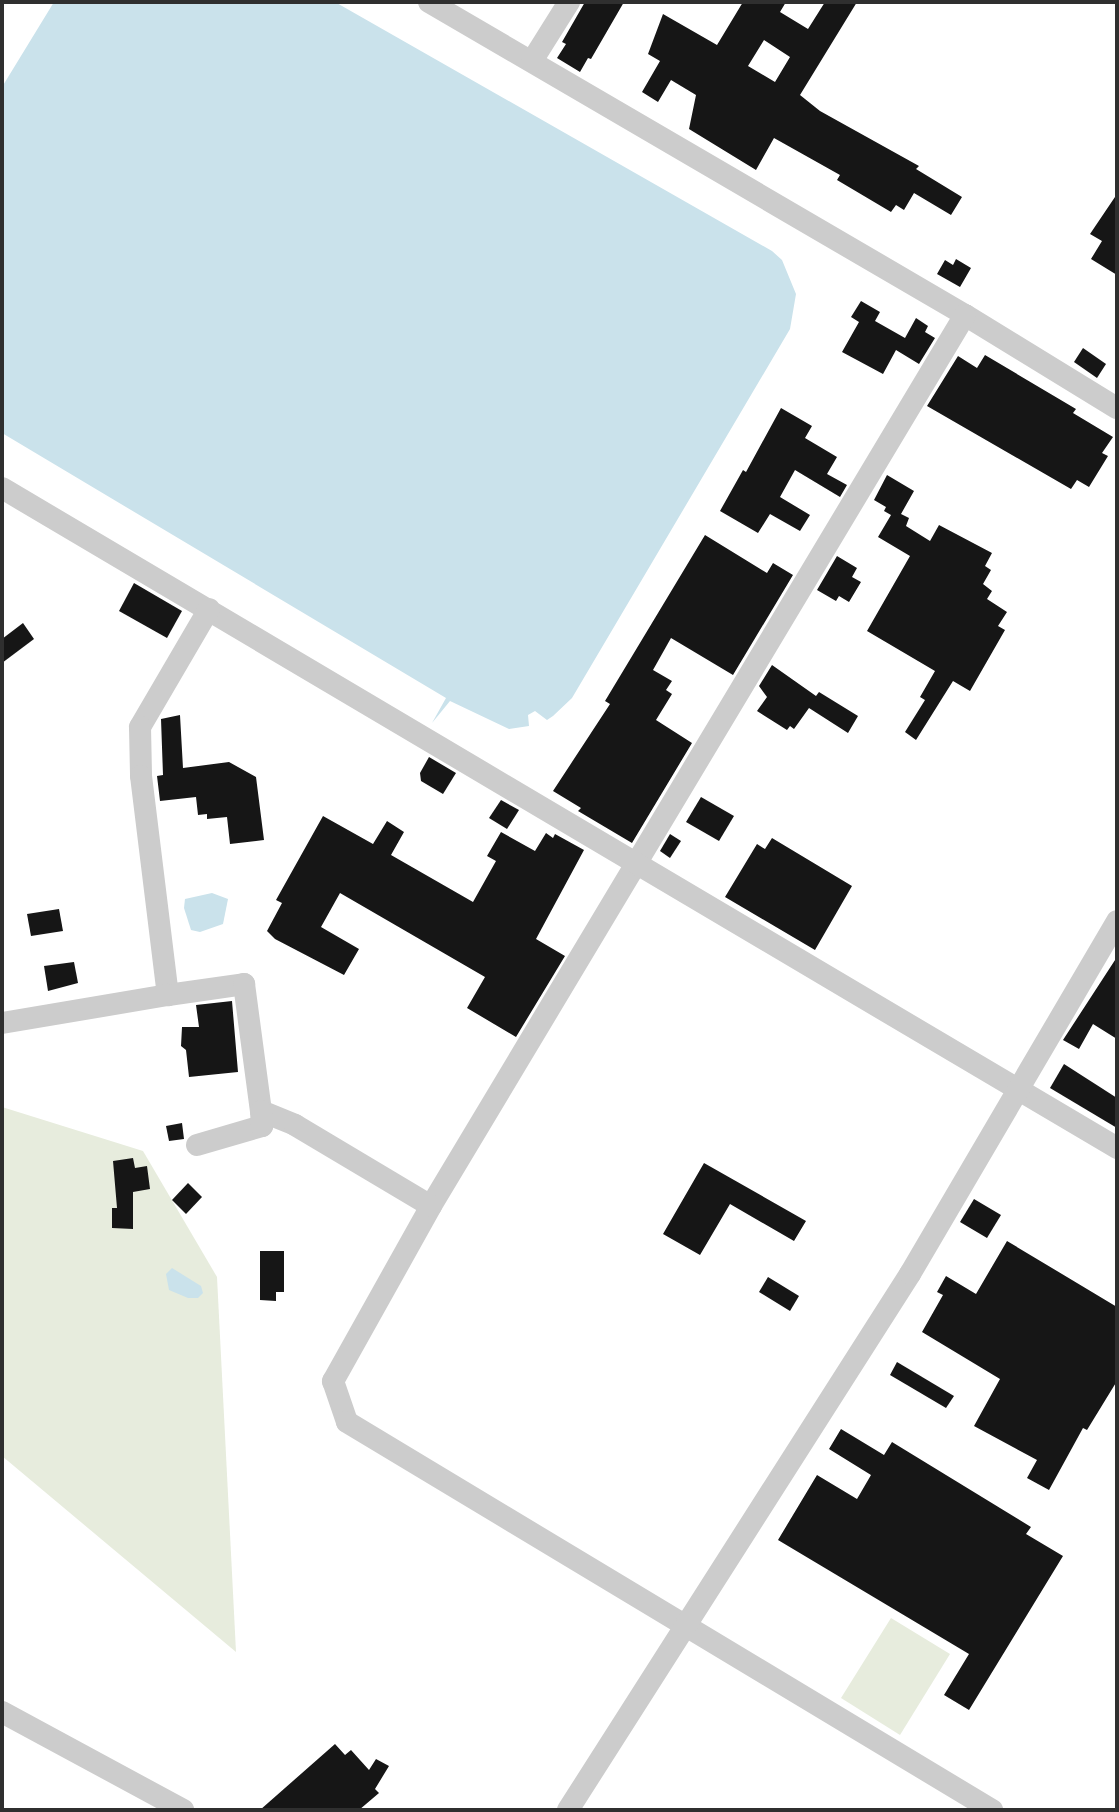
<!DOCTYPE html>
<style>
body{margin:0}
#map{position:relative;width:1119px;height:1812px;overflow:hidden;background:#fff;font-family:Overpass,sans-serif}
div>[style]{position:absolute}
.green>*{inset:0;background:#e7ecdd}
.water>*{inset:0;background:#cae2eb}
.building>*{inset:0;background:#161616}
.minor>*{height:22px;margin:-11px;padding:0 11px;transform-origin:11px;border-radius:11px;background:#ccc}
span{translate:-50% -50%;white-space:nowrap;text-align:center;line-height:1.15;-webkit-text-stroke:8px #fff;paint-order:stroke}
.frame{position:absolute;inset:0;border:4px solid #2f2f2f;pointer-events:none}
</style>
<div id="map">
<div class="green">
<i style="clip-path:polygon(2px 1107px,143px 1151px,217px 1277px,236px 1652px,2px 1456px)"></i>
<i style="clip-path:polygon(891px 1618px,950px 1654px,900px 1735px,841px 1698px)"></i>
</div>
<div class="water">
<i style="clip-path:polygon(54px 2px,335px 2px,772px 251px,782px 260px,796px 294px,790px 329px,572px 698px,553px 716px,547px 720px,535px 711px,528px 715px,529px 726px,509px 729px,450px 701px,432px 723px,446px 698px,2px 433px,2px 87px)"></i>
<i style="clip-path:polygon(212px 893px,228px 899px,223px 924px,200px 932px,191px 930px,184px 908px,185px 899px)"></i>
<i style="clip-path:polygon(172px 1268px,201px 1286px,203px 1293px,198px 1298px,188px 1298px,169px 1290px,166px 1274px)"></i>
</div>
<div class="building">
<i style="clip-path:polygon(585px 2px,624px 2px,591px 59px,588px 58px,580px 72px,557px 58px,566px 44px,562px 42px)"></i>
<i style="clip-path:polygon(evenodd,743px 2px,786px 2px,780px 12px,808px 29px,825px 2px,857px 2px,800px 95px,820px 111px,919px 166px,916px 169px,962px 197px,951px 215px,914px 193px,904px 210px,896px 205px,891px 212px,837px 180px,840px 175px,774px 138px,756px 170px,689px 129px,696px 95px,671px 80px,658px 102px,642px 92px,660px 61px,648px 54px,663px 14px,717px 45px,743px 2px,764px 40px,790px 57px,775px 82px,748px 66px,764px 40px)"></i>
<i style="clip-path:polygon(1117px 194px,1117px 275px,1091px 259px,1102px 241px,1090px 234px)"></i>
<i style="clip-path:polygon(956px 259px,971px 268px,960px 287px,937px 274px,945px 260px,953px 265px)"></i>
<i style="clip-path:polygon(861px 301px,880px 312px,875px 321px,905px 338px,916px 318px,928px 326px,925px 332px,935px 338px,919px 364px,896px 350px,883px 374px,842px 352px,859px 322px,851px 317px)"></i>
<i style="clip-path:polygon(1083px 348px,1106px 364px,1097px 378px,1074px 362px)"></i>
<i style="clip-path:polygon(985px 355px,1076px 409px,1073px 413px,1113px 437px,1102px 453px,1108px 456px,1089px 487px,1077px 480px,1071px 489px,927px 406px,958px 356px,977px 368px)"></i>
<i style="clip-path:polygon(781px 408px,812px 426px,805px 438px,837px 457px,827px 474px,847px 485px,840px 497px,795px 470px,780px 497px,810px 515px,800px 531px,770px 514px,758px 533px,720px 511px,743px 470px,746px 472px)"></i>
<i style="clip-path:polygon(887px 475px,914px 491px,901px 514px,909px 518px,906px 526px,930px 541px,939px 525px,992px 553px,985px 566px,991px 570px,983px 584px,992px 591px,987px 599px,1007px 612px,998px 626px,1005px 630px,970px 691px,953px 681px,916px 740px,905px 732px,925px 700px,920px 697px,935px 671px,867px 631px,910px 556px,878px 537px,891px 515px,884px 511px,886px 507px,874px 500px)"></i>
<i style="clip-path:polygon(705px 535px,767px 573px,773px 563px,793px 575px,733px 675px,671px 638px,653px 670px,672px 681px,666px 690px,672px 694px,656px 720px,692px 743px,632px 843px,578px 811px,581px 808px,553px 791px,610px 704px,605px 701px)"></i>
<i style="clip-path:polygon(837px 556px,857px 568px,852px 577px,861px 582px,849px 602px,839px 596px,836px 601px,817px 590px)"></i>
<i style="clip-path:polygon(134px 583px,182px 611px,167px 638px,119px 611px)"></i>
<i style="clip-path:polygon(23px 623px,34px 639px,2px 663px,2px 639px)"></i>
<i style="clip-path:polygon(772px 665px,816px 696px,819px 692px,858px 716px,848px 733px,809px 708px,794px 729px,790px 726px,787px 730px,757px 711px,767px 697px,759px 686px)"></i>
<i style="clip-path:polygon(180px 715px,183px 768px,229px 762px,256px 777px,264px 840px,230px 844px,227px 817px,207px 819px,207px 814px,198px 815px,196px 797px,160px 801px,157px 776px,163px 775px,161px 719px)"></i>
<i style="clip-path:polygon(429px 757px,456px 773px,443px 794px,421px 781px,420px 773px)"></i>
<i style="clip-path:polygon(701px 797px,734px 816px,719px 841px,686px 822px)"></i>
<i style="clip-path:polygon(501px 800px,519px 810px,507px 829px,489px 818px)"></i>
<i style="clip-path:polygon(323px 816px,373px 844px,387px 821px,404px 832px,391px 855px,473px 902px,496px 861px,487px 856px,501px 832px,535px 851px,546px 833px,553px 838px,555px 834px,584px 850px,536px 939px,565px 956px,516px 1037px,467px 1008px,485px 977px,340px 893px,321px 927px,359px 949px,344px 975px,275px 939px,267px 931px,282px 903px,276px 900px)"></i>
<i style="clip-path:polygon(670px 834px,681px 841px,670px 858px,660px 851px)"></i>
<i style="clip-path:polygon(772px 838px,852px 886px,815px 950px,725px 897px,757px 844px,765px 849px)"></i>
<i style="clip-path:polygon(59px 909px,63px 931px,31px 936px,27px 914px)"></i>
<i style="clip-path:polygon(1117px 957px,1117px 1039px,1093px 1024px,1079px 1049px,1063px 1040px)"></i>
<i style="clip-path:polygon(74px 962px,78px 983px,48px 991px,44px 966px)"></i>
<i style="clip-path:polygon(232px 1001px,238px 1072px,189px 1077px,186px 1050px,181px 1046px,182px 1027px,199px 1027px,196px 1005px)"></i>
<i style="clip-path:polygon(1064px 1064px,1117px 1098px,1117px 1128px,1050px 1088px)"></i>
<i style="clip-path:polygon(182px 1123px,184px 1139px,169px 1141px,166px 1126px)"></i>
<i style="clip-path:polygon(133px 1158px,135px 1168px,147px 1166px,150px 1189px,133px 1192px,133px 1229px,112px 1228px,112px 1208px,117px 1208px,113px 1161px)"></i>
<i style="clip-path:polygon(704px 1163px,806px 1221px,794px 1241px,730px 1204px,700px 1255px,663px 1234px)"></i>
<i style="clip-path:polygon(188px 1183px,202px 1197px,186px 1214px,172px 1200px)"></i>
<i style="clip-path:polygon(974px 1199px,1001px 1215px,987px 1238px,960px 1222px)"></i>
<i style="clip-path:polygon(1007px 1241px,1117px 1307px,1117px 1381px,1087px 1430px,1083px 1428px,1049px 1490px,1027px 1478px,1037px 1460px,974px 1426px,1000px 1379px,922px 1332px,943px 1295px,937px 1292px,946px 1276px,976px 1294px)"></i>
<i style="clip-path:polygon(260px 1251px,284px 1251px,284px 1292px,276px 1292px,276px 1301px,260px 1300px)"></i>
<i style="clip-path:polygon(768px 1277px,799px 1296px,790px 1311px,759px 1292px)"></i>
<i style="clip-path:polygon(897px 1362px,954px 1396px,946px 1408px,890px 1375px)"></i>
<i style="clip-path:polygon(841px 1429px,884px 1455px,892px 1442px,1031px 1527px,1026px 1534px,1063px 1556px,969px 1710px,944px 1695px,969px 1654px,778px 1540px,817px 1475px,857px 1499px,871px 1475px,829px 1449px)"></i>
<i style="clip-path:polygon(335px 1744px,345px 1755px,351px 1750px,369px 1770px,376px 1759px,389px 1766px,375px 1789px,379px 1793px,359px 1810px,260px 1810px)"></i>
</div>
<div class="minor">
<i style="left:429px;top:2px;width:621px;rotate:30.28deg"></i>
<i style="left:965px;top:315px;width:178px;rotate:31.5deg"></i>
<i style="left:532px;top:61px;width:70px;rotate:-57.9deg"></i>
<i style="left:965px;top:315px;width:1039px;rotate:120.94deg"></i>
<i style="left:431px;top:1206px;width:201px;rotate:119.2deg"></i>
<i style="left:333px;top:1381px;width:43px;rotate:71.1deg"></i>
<i style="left:347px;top:1422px;width:753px;rotate:31.03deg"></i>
<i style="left:2px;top:488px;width:1296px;rotate:30.62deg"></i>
<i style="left:209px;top:609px;width:137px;rotate:120.3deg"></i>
<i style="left:140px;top:727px;width:49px;rotate:88.8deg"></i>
<i style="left:141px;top:776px;width:221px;rotate:83deg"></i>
<i style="left:168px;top:995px;width:77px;rotate:-8.2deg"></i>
<i style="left:244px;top:984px;width:128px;rotate:82.4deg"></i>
<i style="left:261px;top:1111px;width:37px;rotate:22deg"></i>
<i style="left:295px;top:1125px;width:158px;rotate:30.8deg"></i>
<i style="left:2px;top:1023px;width:168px;rotate:-9.6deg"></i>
<i style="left:197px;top:1145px;width:68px;rotate:-16.3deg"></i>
<i style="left:262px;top:1126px;width:15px;rotate:-94deg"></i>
<i style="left:2px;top:1712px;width:206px;rotate:28.4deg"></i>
<i style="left:568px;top:1810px;width:636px;rotate:-57.46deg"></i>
<i style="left:910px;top:1274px;width:409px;rotate:-59.6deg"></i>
</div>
<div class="frame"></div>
</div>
